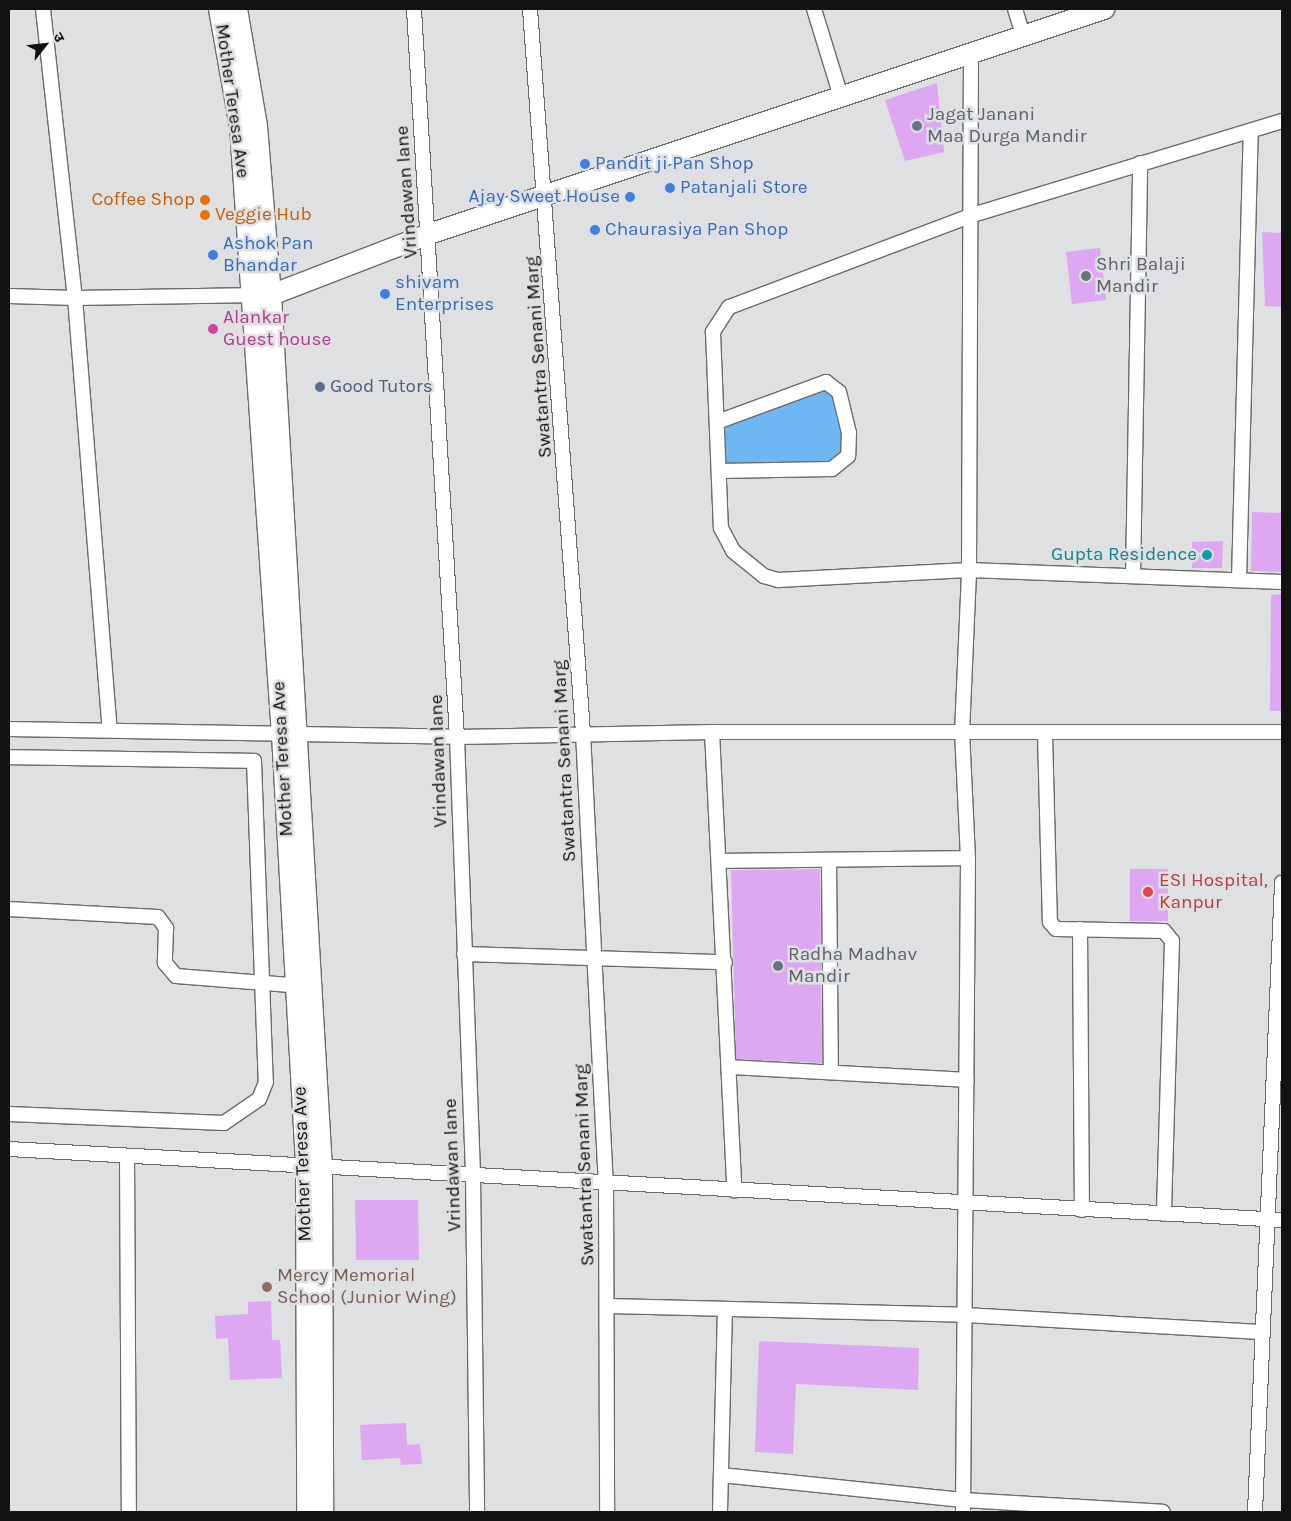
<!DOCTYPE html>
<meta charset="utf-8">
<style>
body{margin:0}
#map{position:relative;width:1291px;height:1521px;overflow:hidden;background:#dee0e1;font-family:Karla,"Noto Sans Devanagari",sans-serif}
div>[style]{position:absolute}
.green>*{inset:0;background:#6fb7f2}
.building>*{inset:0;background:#dda7f1}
.roads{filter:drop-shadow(1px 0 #696b6c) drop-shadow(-1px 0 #696b6c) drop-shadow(0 1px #696b6c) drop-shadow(0 -1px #696b6c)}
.street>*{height:14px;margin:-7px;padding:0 7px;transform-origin:7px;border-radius:7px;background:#fff}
.secondary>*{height:20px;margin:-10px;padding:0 10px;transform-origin:10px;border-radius:10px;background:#fff}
.dots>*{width:14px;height:14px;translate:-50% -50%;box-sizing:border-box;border:2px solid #dee0e1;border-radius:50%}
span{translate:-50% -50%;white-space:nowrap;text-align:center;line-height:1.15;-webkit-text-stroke:5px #dee0e1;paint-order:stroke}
.street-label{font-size:19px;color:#111212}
.worship-label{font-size:19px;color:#5b616d}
.left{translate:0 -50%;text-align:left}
.shop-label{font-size:19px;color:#366cbe}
.right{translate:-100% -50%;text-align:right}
.food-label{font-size:19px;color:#c56008}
.hotel-label{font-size:19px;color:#b23c85}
.service-label{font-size:19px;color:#4e5e75}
.culture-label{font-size:19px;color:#0d838f}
.health-label{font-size:19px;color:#be3a42}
.education-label{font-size:19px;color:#785e54}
.frame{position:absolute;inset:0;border:10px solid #111212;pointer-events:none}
.north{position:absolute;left:20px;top:20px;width:50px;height:50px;-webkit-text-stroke:4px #dee0e1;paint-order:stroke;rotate:61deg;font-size:14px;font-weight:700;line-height:20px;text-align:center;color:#111212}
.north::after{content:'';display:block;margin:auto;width:18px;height:22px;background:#111212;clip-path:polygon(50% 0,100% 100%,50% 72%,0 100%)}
</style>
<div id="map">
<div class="green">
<i style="clip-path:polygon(831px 387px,846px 433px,845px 452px,831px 467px,721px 468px,719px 423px)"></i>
</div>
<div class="building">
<i style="clip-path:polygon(937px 83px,944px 152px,905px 161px,885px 100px)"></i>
<i style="clip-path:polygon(1262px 232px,1282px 233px,1282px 307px,1265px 306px)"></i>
<i style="clip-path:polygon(1100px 248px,1106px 300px,1072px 304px,1066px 252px)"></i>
<i style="clip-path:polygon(1252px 512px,1282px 513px,1282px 572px,1251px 571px)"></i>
<i style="clip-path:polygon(1223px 541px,1222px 568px,1192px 568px,1192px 542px)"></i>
<i style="clip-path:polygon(1282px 594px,1282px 711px,1270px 711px,1271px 595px)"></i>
<i style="clip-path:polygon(820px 869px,822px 1063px,736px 1059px,731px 870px)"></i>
<i style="clip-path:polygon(1130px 869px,1168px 869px,1168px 921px,1130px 921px)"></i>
<i style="clip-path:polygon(355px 1200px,418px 1200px,419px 1260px,356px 1260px)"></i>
<i style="clip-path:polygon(271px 1301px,272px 1340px,280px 1340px,282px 1378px,230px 1380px,228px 1338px,216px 1339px,215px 1316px,248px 1314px,248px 1302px)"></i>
<i style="clip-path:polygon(759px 1341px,919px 1348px,918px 1390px,796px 1384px,793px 1454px,755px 1452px)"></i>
<i style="clip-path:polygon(406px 1423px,407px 1445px,420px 1444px,422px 1464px,401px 1465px,400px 1458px,362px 1460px,360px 1425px)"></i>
</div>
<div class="roads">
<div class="street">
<i style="left:43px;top:9px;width:291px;rotate:83.7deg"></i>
<i style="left:75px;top:298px;width:185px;rotate:-0.9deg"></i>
<i style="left:414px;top:9px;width:729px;rotate:86.62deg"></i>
<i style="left:457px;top:737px;width:439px;rotate:87.9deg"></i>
<i style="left:473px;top:1176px;width:336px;rotate:89.3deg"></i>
<i style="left:530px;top:9px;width:726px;rotate:85.81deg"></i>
<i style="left:583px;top:733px;width:451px;rotate:87.1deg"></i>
<i style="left:606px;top:1183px;width:329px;rotate:89.8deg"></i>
<i style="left:814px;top:9px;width:92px;rotate:72.9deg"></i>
<i style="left:1015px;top:9px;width:28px;rotate:73deg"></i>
<i style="left:1282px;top:121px;width:326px;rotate:163.1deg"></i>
<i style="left:970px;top:216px;width:258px;rotate:159.3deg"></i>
<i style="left:729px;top:307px;width:30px;rotate:123deg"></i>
<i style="left:713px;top:332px;width:196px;rotate:87.7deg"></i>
<i style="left:721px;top:528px;width:26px;rotate:62deg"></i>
<i style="left:733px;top:551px;width:40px;rotate:39deg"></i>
<i style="left:764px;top:576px;width:15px;rotate:16deg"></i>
<i style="left:778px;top:580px;width:191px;rotate:-3deg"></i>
<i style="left:969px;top:570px;width:313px;rotate:2.2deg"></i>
<i style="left:9px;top:296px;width:66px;rotate:1.7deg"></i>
<i style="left:75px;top:298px;width:433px;rotate:85.4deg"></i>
<i style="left:717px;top:422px;width:116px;rotate:-20.2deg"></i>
<i style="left:826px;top:382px;width:16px;rotate:38deg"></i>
<i style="left:839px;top:392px;width:42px;rotate:76.3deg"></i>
<i style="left:849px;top:433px;width:23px;rotate:92deg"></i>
<i style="left:848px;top:456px;width:21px;rotate:141deg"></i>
<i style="left:832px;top:469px;width:113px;rotate:179deg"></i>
<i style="left:1133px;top:576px;width:413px;rotate:-89deg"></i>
<i style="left:1239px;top:580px;width:449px;rotate:-88.5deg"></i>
<i style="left:9px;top:729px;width:448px;rotate:1deg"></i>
<i style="left:457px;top:737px;width:255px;rotate:-1.1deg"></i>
<i style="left:712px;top:732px;width:570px"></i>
<i style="left:712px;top:732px;width:459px;rotate:87.2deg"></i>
<i style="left:1045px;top:735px;width:187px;rotate:88.5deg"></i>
<i style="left:1050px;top:922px;width:9px;rotate:49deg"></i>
<i style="left:1056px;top:929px;width:108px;rotate:1.1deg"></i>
<i style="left:1164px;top:931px;width:13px;rotate:51deg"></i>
<i style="left:1172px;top:941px;width:273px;rotate:91.7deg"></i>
<i style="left:9px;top:757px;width:245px;rotate:0.9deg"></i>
<i style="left:254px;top:761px;width:321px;rotate:87.9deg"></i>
<i style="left:266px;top:1082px;width:18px;rotate:112deg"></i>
<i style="left:259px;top:1099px;width:42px;rotate:145.6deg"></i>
<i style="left:224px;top:1123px;width:215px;rotate:-177.6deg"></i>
<i style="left:829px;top:860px;width:212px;rotate:89.5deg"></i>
<i style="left:720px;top:861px;width:248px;rotate:-0.7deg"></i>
<i style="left:9px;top:909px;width:149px;rotate:3.1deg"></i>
<i style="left:158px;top:917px;width:14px;rotate:54deg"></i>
<i style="left:166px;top:928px;width:35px;rotate:92deg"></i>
<i style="left:165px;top:963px;width:17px;rotate:50deg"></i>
<i style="left:176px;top:976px;width:127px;rotate:4.5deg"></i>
<i style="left:1080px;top:929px;width:281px;rotate:89.6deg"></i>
<i style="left:464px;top:954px;width:261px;rotate:1.8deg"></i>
<i style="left:729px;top:1067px;width:238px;rotate:3.1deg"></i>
<i style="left:9px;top:1149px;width:1275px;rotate:3.19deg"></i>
<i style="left:127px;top:1156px;width:356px;rotate:89.7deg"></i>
<i style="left:609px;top:1306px;width:356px;rotate:1.4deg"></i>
<i style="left:965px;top:1315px;width:296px;rotate:3.3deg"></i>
<i style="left:721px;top:1475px;width:243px;rotate:5.9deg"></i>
<i style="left:963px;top:1500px;width:200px;rotate:3.4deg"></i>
<i style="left:720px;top:1512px;width:203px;rotate:-88.6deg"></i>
<i style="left:963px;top:1512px;width:654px;rotate:-89.56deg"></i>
<i style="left:968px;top:858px;width:125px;rotate:-92.7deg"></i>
<i style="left:962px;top:733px;width:163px;rotate:-87.5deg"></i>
<i style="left:969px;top:570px;width:517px;rotate:-89.78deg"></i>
<i style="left:1255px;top:1512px;width:630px;rotate:-87.54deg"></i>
</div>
<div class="secondary">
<i style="left:219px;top:9px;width:120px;rotate:79.9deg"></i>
<i style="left:240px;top:127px;width:609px;rotate:86.05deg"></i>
<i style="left:282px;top:735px;width:432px;rotate:86.8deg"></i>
<i style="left:306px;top:1166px;width:346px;rotate:89.8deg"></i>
<i style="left:237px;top:9px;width:119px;rotate:80.3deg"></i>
<i style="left:257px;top:126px;width:170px;rotate:85.3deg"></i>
<i style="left:271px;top:295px;width:874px;rotate:86.66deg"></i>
<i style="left:322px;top:1168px;width:344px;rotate:89.8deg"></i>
<i style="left:271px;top:295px;width:169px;rotate:-21.1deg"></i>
<i style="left:429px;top:234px;width:712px;rotate:-18.43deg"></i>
</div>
</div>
<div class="dots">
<i style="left:917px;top:126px;background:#6b7280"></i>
<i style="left:585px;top:164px;background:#3f7fe0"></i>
<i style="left:670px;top:188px;background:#3f7fe0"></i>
<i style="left:630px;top:197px;background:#3f7fe0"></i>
<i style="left:205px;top:200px;background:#e8710a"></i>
<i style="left:205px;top:215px;background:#e8710a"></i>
<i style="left:595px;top:230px;background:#3f7fe0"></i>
<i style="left:213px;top:255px;background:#3f7fe0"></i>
<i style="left:1086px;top:276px;background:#6b7280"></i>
<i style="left:385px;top:294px;background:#3f7fe0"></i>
<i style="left:213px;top:329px;background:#d1479c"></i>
<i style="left:320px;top:387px;background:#5c6f8a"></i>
<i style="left:1207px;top:555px;background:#0f9aa8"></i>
<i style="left:1148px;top:892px;background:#e0444e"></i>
<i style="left:778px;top:966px;background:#6b7280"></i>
<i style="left:267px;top:1287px;background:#8d6e63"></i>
</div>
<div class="street-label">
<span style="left:232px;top:101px;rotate:82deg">Mother Teresa Ave</span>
<span style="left:407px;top:192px;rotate:-94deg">Vrindawan lane</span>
<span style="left:539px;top:357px;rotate:-94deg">Swatantra Senani Marg</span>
<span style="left:283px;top:759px;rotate:-93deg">Mother Teresa Ave</span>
<span style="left:439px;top:761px;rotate:-92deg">Vrindawan lane</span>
<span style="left:565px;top:761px;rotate:-93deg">Swatantra Senani Marg</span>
<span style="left:303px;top:1164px;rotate:-92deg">Mother Teresa Ave</span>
<span style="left:453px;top:1165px;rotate:-92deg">Vrindawan lane</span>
<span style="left:585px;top:1165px;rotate:-92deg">Swatantra Senani Marg</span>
</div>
<div class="worship-label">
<span class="left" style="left:927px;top:126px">Jagat Janani<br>Maa Durga Mandir</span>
<span class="left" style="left:1096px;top:276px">Shri Balaji<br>Mandir</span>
<span class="left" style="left:788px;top:966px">Radha Madhav<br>Mandir</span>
</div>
<div class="shop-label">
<span class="left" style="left:595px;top:164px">Pandit ji Pan Shop</span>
<span class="left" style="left:680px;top:188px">Patanjali Store</span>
<span class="right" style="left:620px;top:197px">Ajay Sweet House</span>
<span class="left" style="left:605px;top:230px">Chaurasiya Pan Shop</span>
<span class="left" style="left:223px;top:255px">Ashok Pan<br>Bhandar</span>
<span class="left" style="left:395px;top:294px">shivam<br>Enterprises</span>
</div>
<div class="food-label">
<span class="right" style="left:195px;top:200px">Coffee Shop</span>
<span class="left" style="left:215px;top:215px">Veggie Hub</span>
</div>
<div class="hotel-label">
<span class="left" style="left:223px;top:329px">Alankar<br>Guest house</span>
</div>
<div class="service-label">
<span class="left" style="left:330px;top:387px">Good Tutors</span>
</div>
<div class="culture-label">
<span class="right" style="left:1197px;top:555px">Gupta Residence</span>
</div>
<div class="health-label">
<span class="left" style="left:1159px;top:892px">ESI Hospital,<br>Kanpur</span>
</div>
<div class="education-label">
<span class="left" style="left:277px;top:1287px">Mercy Memorial<br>School (Junior Wing)</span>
</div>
<div class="frame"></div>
<div class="north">उ</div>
</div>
